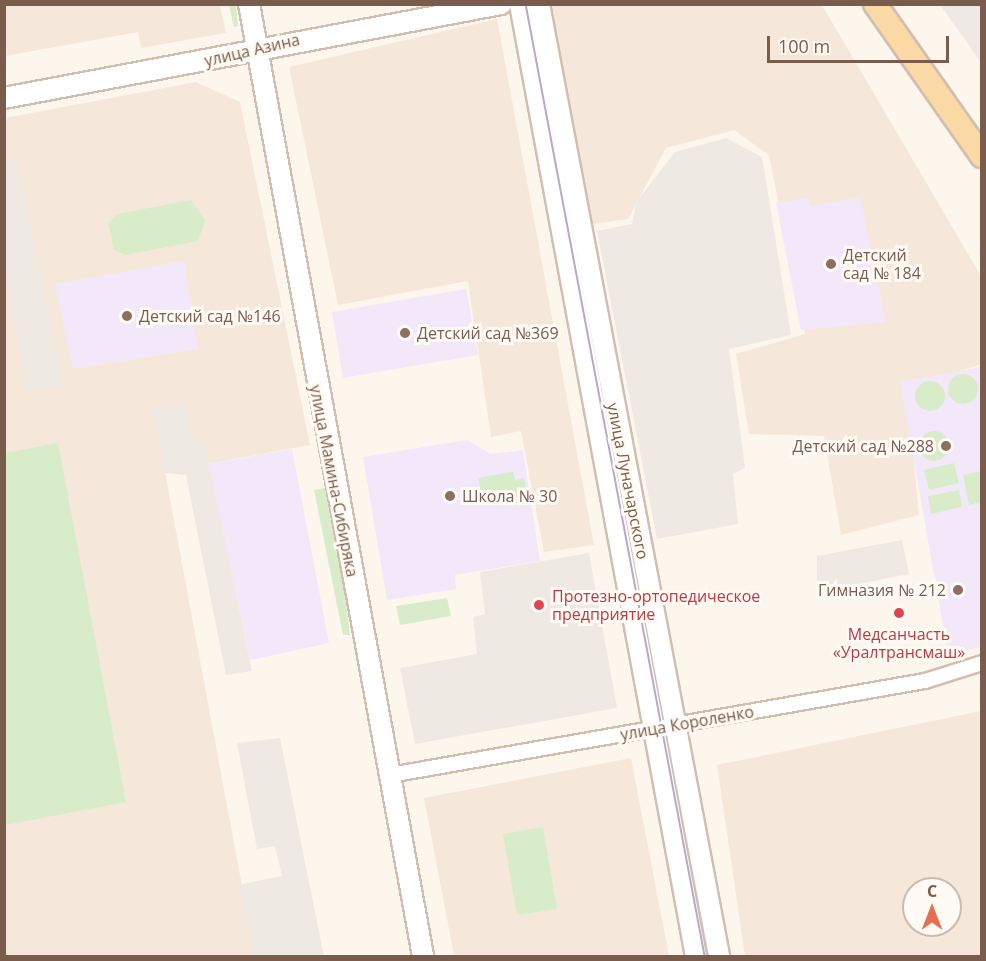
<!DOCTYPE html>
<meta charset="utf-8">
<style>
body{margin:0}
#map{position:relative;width:986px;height:961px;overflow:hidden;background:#fdf6ec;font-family:"Open Sans",sans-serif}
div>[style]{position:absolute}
.residential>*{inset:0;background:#f5e8da}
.industrial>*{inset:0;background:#efe9e4}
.education>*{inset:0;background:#f3e8fa}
.green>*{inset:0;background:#d8ecc9}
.round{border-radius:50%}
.roads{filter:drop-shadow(2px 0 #d1beb0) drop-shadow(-2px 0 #d1beb0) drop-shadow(0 2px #d1beb0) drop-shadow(0 -2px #d1beb0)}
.street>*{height:14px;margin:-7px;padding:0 7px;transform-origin:7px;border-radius:7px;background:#fff}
.secondary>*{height:20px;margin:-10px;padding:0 10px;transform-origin:10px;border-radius:10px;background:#fff}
.primary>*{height:22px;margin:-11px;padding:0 11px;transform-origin:11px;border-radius:11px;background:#fbd9a5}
.tram>*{height:1.5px;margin:-0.75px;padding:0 0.75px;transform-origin:0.75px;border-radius:0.75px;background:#b9a8c9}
.dots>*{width:16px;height:16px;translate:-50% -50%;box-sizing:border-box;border:3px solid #fffaf3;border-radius:50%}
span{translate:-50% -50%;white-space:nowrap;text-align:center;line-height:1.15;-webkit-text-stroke:6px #fffaf3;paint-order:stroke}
.street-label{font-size:16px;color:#7a5c4d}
.education-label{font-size:16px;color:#785e54}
.left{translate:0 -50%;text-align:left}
.right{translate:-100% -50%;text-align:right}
.health-label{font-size:16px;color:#be3a42}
.frame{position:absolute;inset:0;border:6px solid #7a5c4d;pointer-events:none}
.north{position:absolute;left:902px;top:877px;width:60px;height:60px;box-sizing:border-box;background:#fffaf3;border:2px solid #cabbb1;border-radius:50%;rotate:0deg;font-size:16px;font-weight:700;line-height:24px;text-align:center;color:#7a5c4d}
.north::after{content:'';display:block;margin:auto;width:21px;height:27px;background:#e76f51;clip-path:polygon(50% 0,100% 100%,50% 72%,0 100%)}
.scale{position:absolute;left:767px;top:36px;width:182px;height:27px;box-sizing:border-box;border:3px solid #7a5c4d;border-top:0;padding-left:8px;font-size:18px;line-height:21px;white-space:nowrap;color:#7a5c4d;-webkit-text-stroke:4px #fffaf3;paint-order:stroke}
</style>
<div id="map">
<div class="residential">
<i style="clip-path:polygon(5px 4px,220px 5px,226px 33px,141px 48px,138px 32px,5px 56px)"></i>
<i style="clip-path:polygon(548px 5px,822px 5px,981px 276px,981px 364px,907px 389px,919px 515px,841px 535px,824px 436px,749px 434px,736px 354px,805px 334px,769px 155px,734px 130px,666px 148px,628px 219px,593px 224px)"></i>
<i style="clip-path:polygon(497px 19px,594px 545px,544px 552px,521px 431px,491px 437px,468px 281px,338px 305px,289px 67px)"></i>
<i style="clip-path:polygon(196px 82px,240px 102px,310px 445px,165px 472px,255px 956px,5px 956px,5px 118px)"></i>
<i style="clip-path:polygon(evenodd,981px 711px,981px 956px,745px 956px,717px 765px,981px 711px,914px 889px,950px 889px,950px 925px,914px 925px,914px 889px)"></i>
<i style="clip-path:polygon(631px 758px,669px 956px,454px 956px,424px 798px)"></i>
</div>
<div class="industrial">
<i style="clip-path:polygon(940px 5px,981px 5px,981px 63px,966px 41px)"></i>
<i style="clip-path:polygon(726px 138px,762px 157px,791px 335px,729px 349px,745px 468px,733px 474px,738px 524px,657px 539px,597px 231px,632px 224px,636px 202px,675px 152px)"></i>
<i style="clip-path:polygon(17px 159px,64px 387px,27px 389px,4px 263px,5px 162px)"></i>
<i style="clip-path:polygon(186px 404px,192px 440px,205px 441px,252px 671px,226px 675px,186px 475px,165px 473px,153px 410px)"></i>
<i style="clip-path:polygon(902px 540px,909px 574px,817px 592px,817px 556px)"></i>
<i style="clip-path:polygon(589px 553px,617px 708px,415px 744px,400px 668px,477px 654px,473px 617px,485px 614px,480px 572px)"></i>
<i style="clip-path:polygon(280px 738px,324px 956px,254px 956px,239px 885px,282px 876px,275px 846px,257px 849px,237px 743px)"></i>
</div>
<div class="education">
<i style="clip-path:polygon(808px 198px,810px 206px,860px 198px,886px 322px,801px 330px,776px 203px)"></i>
<i style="clip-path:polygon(184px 261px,198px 349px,73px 369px,55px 284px)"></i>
<i style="clip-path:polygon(466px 289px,478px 355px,343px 378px,332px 312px)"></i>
<i style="clip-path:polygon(981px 367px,981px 647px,948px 654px,900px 382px)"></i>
<i style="clip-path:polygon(467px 440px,491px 454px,523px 450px,540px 561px,455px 575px,456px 589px,387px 600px,363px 457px)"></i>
<i style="clip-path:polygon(292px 449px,329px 643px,250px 660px,209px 464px)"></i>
</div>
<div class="green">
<i style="clip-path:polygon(229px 5px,236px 5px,238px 26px,234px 27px)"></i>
<i style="clip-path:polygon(191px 200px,205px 221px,198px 241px,125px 255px,114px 250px,108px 223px,117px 214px)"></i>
<i class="round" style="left:948px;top:374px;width:30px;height:30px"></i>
<i class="round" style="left:915px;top:381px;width:30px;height:30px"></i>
<i class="round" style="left:919px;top:431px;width:30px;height:30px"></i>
<i style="clip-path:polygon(58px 443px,126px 802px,5px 825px,5px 453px)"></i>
<i style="clip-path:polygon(954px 463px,959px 483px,929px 490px,924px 470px)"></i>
<i style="clip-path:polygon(981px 471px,981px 502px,969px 505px,963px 475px)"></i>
<i style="clip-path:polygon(513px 472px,515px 480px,524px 478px,527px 494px,483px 502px,478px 478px)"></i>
<i style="clip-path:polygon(325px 488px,345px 593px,350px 635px,343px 635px,314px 490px)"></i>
<i style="clip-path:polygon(959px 490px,962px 507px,931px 514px,928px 496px)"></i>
<i style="clip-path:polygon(447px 598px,451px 616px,400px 625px,396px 606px)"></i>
<i style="clip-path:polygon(543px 827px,557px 909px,517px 915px,503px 834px)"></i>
</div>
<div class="roads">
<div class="street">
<i style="left:390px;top:775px;width:543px;rotate:-9.97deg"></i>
<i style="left:925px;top:681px;width:60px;rotate:-17.5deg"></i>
</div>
<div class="secondary">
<i style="left:249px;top:4px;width:968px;rotate:79.64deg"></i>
<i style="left:520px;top:4px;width:968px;rotate:79.53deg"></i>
<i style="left:539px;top:4px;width:969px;rotate:79.29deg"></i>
<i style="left:4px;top:98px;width:506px;rotate:-10.71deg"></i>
</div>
<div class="primary">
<i style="left:875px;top:4px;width:186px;rotate:54.9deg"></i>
</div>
</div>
<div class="tram">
<i style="left:526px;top:4px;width:969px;rotate:79.35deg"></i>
</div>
<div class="dots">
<i style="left:831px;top:264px;background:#8d6e63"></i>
<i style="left:127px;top:316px;background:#8d6e63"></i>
<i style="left:405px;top:333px;background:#8d6e63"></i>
<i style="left:946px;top:446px;background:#8d6e63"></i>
<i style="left:450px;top:496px;background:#8d6e63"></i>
<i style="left:958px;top:590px;background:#8d6e63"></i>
<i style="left:539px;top:605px;background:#e0444e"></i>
<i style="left:899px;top:613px;background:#e0444e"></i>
</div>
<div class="street-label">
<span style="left:252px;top:50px;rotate:-13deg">улица Азина</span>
<span style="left:334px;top:481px;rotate:79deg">улица Мамина-Сибиряка</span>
<span style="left:628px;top:481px;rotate:79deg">улица Луначарского</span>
<span style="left:687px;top:723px;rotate:-10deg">улица Короленко</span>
</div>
<div class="education-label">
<span class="left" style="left:843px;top:264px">Детский<br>сад № 184</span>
<span class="left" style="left:139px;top:316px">Детский сад №146</span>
<span class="left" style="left:417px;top:333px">Детский сад №369</span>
<span class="right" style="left:934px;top:446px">Детский сад №288</span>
<span class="left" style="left:462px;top:496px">Школа № 30</span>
<span class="right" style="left:946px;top:590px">Гимназия № 212</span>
</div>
<div class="health-label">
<span class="left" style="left:552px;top:605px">Протезно-ортопедическое<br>предприятие</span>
<span style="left:899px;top:643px">Медсанчасть<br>«Уралтрансмаш»</span>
</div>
<div class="frame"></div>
<div class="north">С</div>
<div class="scale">100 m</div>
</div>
